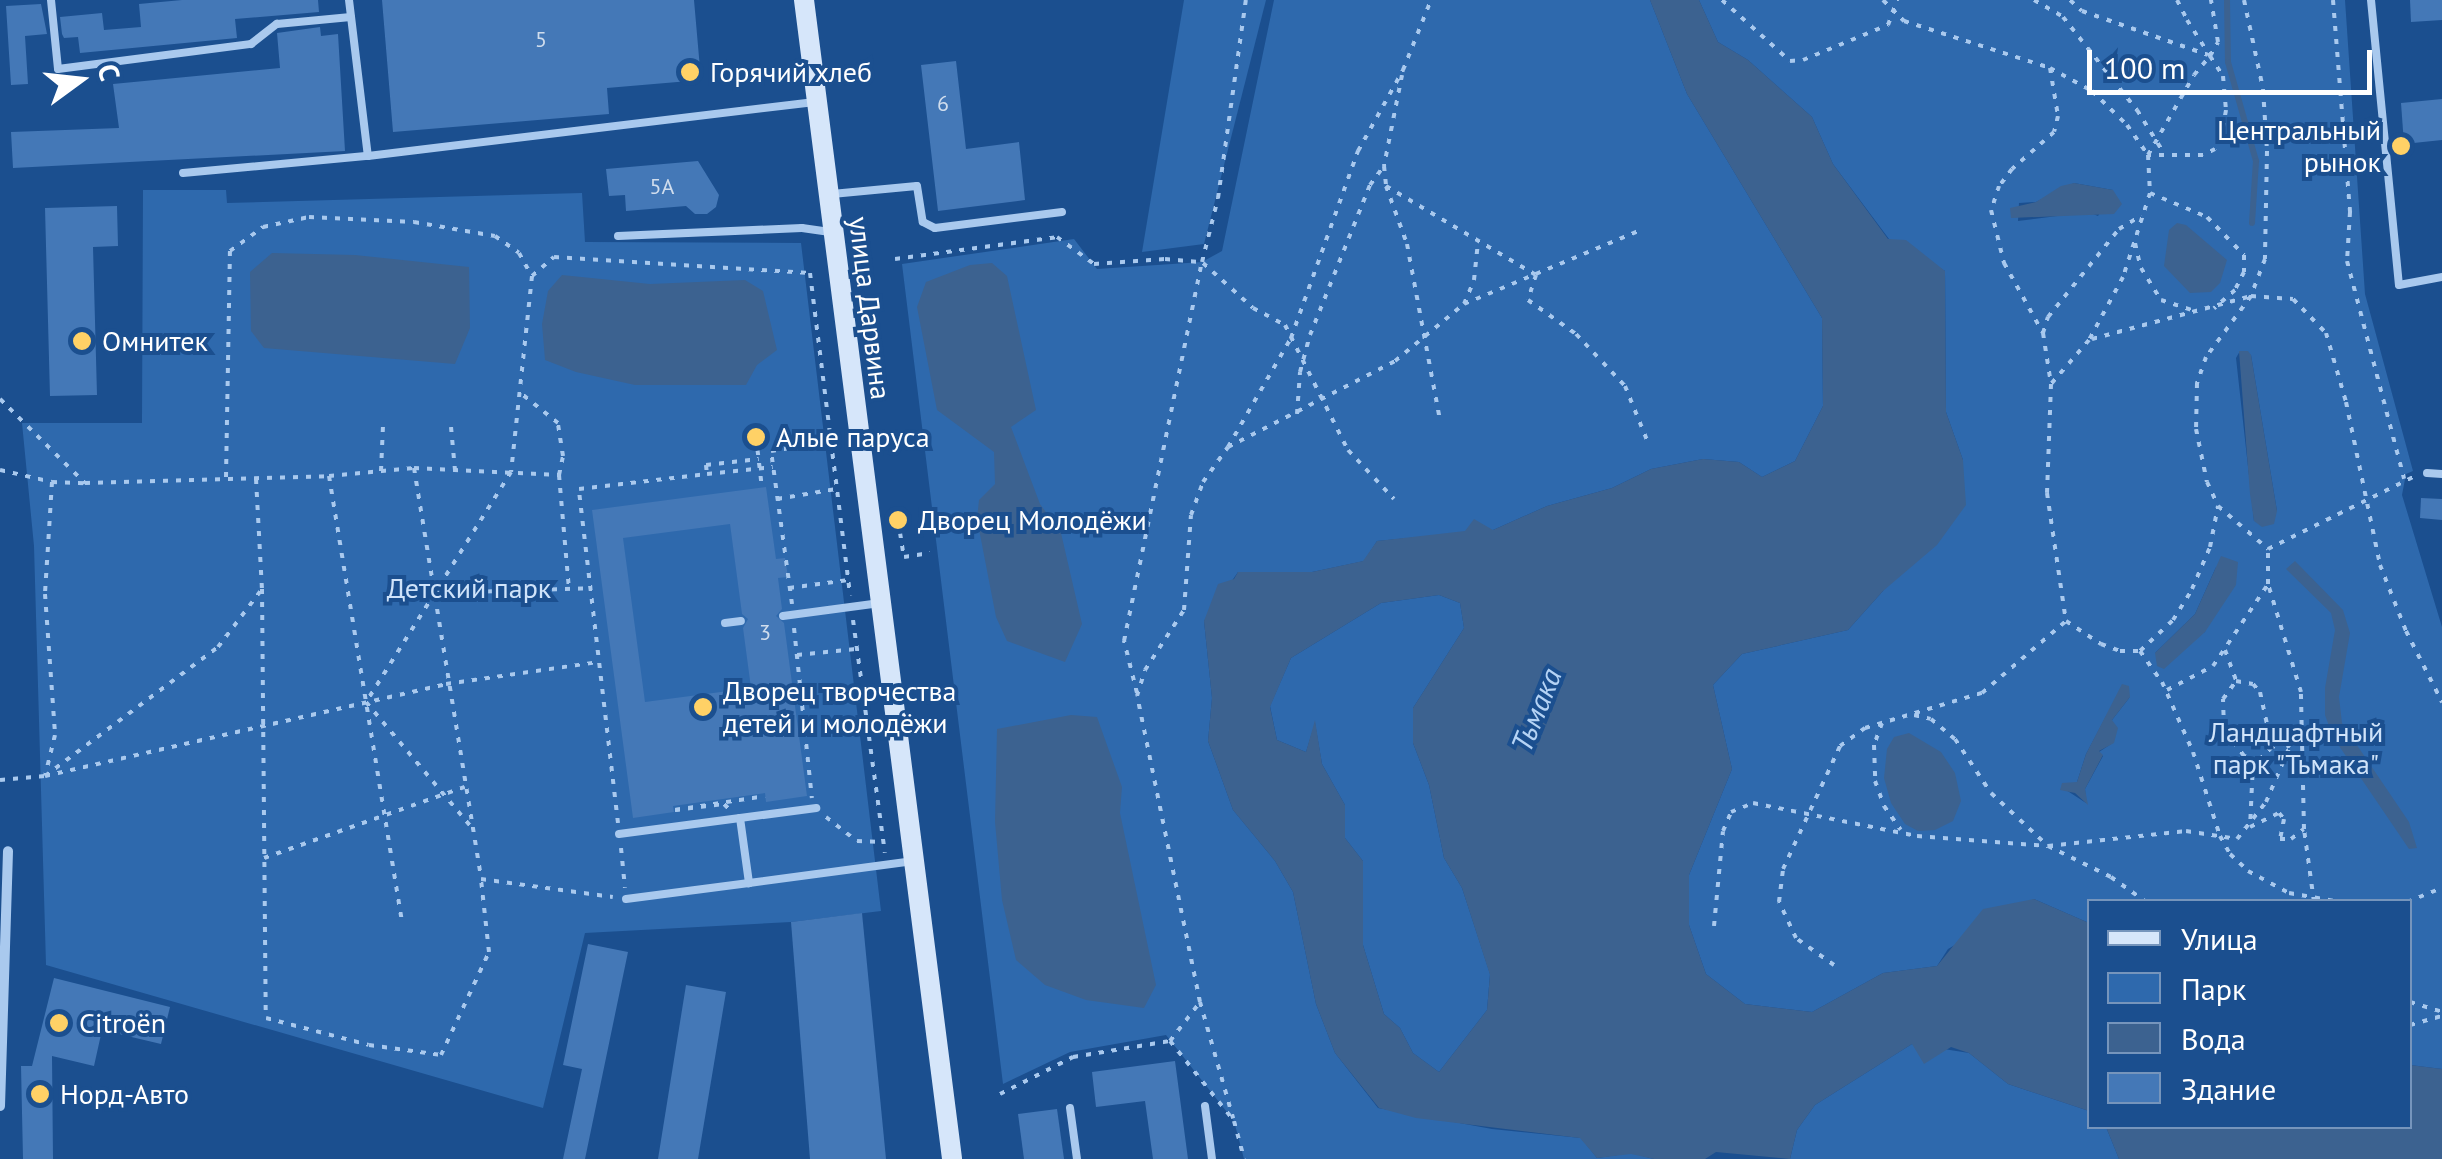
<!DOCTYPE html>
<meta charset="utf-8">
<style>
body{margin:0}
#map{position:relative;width:2442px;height:1159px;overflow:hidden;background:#1b4f8f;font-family:"PT Sans",sans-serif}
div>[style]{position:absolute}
.green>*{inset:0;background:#2e69ad}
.water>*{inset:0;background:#3c6290}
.stream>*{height:6px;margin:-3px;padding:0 3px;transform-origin:3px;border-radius:3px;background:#3c6290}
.building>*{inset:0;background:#4478b7}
.path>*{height:4px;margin-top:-2px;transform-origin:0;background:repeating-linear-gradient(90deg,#a9c9ee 0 5px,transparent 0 13px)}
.lane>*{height:8px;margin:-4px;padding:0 4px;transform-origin:4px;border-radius:4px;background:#a9c9ee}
.street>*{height:10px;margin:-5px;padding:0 5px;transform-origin:5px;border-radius:5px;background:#a9c9ee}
.secondary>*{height:20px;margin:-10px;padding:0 10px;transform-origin:10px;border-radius:10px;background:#d6e6fa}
.dots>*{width:28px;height:28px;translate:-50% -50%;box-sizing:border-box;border:5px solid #1b4f8f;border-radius:50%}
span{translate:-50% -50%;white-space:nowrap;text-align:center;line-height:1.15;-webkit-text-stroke:8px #1b4f8f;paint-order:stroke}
.number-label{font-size:22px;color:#d0dded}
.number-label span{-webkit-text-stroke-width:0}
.poi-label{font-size:28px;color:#fff}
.left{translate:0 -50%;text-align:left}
.right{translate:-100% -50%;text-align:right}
.street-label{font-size:28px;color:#fff}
.park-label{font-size:28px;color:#cfe3fa}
.water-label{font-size:30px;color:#b5d3f5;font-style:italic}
.legend{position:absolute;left:2087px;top:899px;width:325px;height:230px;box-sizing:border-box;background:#1b4f8f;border:2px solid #7695bc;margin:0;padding:12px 18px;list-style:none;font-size:30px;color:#fff}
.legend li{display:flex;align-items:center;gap:20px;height:50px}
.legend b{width:50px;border:2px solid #7695bc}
.north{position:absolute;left:30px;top:30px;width:100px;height:100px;-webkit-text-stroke:8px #1b4f8f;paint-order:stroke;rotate:75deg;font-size:28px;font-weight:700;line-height:40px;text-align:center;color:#fff}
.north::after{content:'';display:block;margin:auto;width:35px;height:45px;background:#fff;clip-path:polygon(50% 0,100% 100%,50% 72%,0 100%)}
.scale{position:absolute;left:2087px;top:50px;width:285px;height:45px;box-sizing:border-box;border:5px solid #fff;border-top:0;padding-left:12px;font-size:30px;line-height:35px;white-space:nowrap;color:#fff;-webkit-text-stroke:8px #1b4f8f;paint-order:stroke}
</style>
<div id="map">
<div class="green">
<i style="clip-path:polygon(1184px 0,1266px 0,1204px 244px,1142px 252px)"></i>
<i style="clip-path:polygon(1274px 0,1650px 0,1687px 94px,1822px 318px,1823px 406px,1795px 461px,1762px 477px,1739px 462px,1703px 459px,1651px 469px,1612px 488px,1547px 506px,1493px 530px,1377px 541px,1364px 561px,1312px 572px,1238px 572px,1204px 621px,1212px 698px,1208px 741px,1233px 810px,1275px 861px,1293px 892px,1316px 1004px,1335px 1053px,1378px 1108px,1492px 1129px,1581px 1138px,1597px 1158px,1631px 1153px,1654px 1159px,1244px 1159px,1234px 1121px,1166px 1035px,1070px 1052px,1003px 1084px,902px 264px,1074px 239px,1097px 269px,1202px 262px,1222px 251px)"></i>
<i style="clip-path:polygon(evenodd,1699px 0,2345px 0,2365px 294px,2413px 471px,2406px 474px,2402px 495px,2442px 627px,2442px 1069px,2410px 1065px,2410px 902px,2090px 902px,2089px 923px,2034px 899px,1948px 949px,1937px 966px,1883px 973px,1812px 1012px,1745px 1004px,1706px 974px,1689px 925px,1689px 875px,1732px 769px,1713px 685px,1742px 654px,1848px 630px,1883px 591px,1963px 460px,1946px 412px,1945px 271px,1889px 239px,1833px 164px,1812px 117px,1748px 60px,1718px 42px,1699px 0,2074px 183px,2113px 190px,2098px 216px,2088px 212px,2018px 221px,2019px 203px,2036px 202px,2074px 183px,1699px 0,2240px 351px,2251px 355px,2277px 511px,2254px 521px,2236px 358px,2240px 351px,1699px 0,2216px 567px,2205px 632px,2155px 653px,2195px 614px,2216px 567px,1699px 0,2130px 697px,2112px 720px,2114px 742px,2099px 752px,2103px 756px,2085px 789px,2086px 803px,2066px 790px,2077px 782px,2086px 754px,2110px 709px,2130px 697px)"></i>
<i style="clip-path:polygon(143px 190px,226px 190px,227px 203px,582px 193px,585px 242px,801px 243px,881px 911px,791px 922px,585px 933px,543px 1108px,46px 965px,34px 546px,22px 423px,142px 423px)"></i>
<i style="clip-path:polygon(1439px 595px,1460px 603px,1464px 628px,1413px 708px,1413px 743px,1429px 785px,1444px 858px,1462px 888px,1490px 974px,1487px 1010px,1439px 1072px,1413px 1053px,1400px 1028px,1384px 1014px,1363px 945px,1363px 861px,1345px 838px,1345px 805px,1322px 764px,1315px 723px,1306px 752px,1277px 740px,1270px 706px,1291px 658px,1381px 603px)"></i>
<i style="clip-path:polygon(1912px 1044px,1969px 1053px,2008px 1084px,2089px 1111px,2090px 1126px,2106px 1127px,2119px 1159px,1790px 1159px,1797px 1130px,1815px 1105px)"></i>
</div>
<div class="water">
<i style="clip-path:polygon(evenodd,1650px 0,1699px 0,1718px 42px,1748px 60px,1812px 117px,1833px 164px,1888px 239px,1906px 240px,1945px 271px,1946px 412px,1963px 460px,1966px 505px,1937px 545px,1883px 591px,1848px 630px,1742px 654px,1713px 685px,1732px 769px,1689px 875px,1689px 925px,1706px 974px,1745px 1004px,1812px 1012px,1883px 973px,1937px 966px,1983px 909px,2034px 899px,2089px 923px,2089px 1111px,2008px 1084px,1969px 1053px,1951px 1047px,1924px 1064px,1912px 1044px,1815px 1105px,1797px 1130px,1790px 1159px,1716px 1152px,1705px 1159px,1654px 1159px,1631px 1154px,1597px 1158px,1580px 1138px,1416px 1118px,1379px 1108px,1335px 1053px,1316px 1004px,1293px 892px,1275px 861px,1233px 810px,1208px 741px,1212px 698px,1204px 621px,1218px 584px,1234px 579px,1238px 572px,1312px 572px,1363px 561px,1377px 541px,1465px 531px,1474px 519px,1493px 530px,1547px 506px,1612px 488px,1651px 469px,1703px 459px,1739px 462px,1762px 477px,1795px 461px,1823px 406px,1822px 318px,1687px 94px,1650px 0,1439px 595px,1460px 603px,1464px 628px,1413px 708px,1413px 743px,1429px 785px,1444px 858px,1462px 888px,1490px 975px,1487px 1010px,1439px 1072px,1413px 1053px,1400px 1028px,1384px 1014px,1363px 945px,1363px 861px,1345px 838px,1345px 805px,1322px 764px,1315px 720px,1306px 752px,1277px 740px,1270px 707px,1291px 658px,1381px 603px,1439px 595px)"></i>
<i style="clip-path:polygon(2074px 183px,2113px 190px,2122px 204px,2114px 214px,2011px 218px,2010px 208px,2036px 202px,2061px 186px)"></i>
<i style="clip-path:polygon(2177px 223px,2186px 225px,2227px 260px,2220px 283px,2211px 292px,2190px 293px,2164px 266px,2169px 230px)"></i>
<i style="clip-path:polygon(272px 253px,355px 255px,469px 267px,470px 328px,455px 364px,264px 348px,251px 331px,250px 272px)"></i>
<i style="clip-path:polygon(992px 263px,1007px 276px,1036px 410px,1011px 427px,1040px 504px,1061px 533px,1082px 624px,1065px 662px,1007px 641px,996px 617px,977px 519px,979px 500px,995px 484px,994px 452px,937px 410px,917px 307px,926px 282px,970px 265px)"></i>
<i style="clip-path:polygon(562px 275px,650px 284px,745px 280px,763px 291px,777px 350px,757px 365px,746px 385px,635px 385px,576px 372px,545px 360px,542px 324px,548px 291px)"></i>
<i style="clip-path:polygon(2239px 351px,2248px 351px,2251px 355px,2277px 511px,2274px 524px,2262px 527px,2254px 521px,2250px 494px)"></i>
<i style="clip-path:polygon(2221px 556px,2238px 562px,2236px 585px,2205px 632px,2164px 669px,2157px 666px,2155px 653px,2195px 614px)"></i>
<i style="clip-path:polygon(2295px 561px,2343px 610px,2350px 633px,2339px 697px,2342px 723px,2409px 822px,2417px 848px,2409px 849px,2333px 737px,2325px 715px,2325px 688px,2335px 630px,2331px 613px,2286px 569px)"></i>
<i style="clip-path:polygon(2122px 684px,2129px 686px,2130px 697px,2112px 720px,2118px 728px,2114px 743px,2099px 751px,2103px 755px,2085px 789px,2088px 805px,2075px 793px,2060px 790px,2062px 783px,2077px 782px,2086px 754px)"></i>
<i style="clip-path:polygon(1071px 715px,1097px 717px,1122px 787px,1120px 813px,1156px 985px,1144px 1008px,1086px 1000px,1045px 985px,1016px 960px,1002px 900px,995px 822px,997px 729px)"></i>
<i style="clip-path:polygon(1909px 733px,1941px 752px,1955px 773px,1961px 801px,1953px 821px,1935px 830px,1918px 831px,1905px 824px,1891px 803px,1884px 778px,1887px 749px,1894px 737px)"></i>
<i style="clip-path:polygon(2410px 1065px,2442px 1069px,2442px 1159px,2119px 1159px,2106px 1127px,2410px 1126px)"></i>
</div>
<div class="stream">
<i style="left:2227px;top:0;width:62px;rotate:89.1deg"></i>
<i style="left:2228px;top:62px;width:103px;rotate:74.2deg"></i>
<i style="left:2256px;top:161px;width:62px;rotate:93.7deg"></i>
</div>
<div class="building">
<i style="clip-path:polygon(182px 0,318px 0,319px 12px,235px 19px,237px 38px,80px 53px,78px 37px,64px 38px,62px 34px,60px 17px,102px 13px,104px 30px,141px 27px,139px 4px)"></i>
<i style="clip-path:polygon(382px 0,694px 0,701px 80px,607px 88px,609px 114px,393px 132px)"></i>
<i style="clip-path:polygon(2410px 0,2442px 0,2442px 20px,2411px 22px)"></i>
<i style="clip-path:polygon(41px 4px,47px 34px,25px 36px,28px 84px,11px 85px,6px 6px)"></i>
<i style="clip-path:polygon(320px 27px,321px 36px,338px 34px,345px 151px,13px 168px,11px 132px,119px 128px,113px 84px,280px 68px,277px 33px)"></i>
<i style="clip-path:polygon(956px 61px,966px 149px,1019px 142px,1025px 200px,938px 211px,921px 65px)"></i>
<i style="clip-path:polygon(2442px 99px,2442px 140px,2404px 144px,2401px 103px)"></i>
<i style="clip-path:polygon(698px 161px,719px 195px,716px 207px,707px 214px,695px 214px,686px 206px,626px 211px,625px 195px,609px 196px,606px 169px)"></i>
<i style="clip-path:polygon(117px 206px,118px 246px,93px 247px,97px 395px,50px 396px,45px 208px)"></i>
<i style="clip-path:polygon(evenodd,766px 487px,776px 559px,785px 558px,788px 577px,778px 578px,782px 609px,776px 616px,784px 623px,807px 796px,766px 802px,765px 793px,673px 806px,674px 812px,633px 818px,592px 510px,766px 487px,730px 524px,742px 614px,748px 619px,743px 628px,751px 688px,645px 702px,623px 538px,730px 524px)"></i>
<i style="clip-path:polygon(2421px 498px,2442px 499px,2442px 520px,2420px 518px)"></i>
<i style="clip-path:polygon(862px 913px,886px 1159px,810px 1159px,791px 922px)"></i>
<i style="clip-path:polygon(588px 944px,628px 952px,585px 1159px,563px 1159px,582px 1069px,563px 1065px)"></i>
<i style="clip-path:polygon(54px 978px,170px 1007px,161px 1044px,102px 1030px,94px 1066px,52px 1056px,53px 1159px,23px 1159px,21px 1066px,32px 1066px)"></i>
<i style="clip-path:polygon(686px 985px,726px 992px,698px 1159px,658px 1159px)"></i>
<i style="clip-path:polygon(1175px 1061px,1188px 1159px,1153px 1159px,1145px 1101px,1096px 1107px,1092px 1072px)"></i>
<i style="clip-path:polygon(1057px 1109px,1064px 1159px,1024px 1159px,1018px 1114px)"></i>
</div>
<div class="path">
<i style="left:1722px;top:0;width:91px;rotate:41.9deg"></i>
<i style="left:1790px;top:61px;width:13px;rotate:-4deg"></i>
<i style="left:1803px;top:60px;width:92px;rotate:-22.4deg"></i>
<i style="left:1888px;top:25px;width:27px;rotate:-70deg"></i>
<i style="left:1883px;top:0;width:30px;rotate:45deg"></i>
<i style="left:1904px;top:21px;width:153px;rotate:17.8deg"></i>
<i style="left:2050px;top:68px;width:48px;rotate:28.7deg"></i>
<i style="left:2092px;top:91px;width:49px;rotate:44.2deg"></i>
<i style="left:2127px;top:125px;width:37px;rotate:55deg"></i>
<i style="left:2148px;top:155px;width:38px;rotate:87deg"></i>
<i style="left:2150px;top:193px;width:88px;rotate:107.8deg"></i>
<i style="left:2123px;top:277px;width:72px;rotate:118.4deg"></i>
<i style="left:2089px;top:340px;width:58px;rotate:130.8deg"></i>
<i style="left:2051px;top:384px;width:109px;rotate:92.1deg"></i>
<i style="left:2047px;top:493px;width:129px;rotate:81.6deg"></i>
<i style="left:2066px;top:621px;width:42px;rotate:33.3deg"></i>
<i style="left:2101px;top:644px;width:20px;rotate:20deg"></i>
<i style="left:2120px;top:651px;width:20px"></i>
<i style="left:2140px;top:651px;width:38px;rotate:55deg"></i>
<i style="left:2162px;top:682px;width:77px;rotate:66.1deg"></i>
<i style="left:2193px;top:752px;width:88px;rotate:72.2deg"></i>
<i style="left:2220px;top:836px;width:21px;rotate:61deg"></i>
<i style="left:2230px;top:854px;width:25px;rotate:43deg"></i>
<i style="left:2248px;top:871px;width:47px;rotate:28.2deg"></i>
<i style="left:2289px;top:893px;width:52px;rotate:10deg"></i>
<i style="left:2034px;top:0;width:34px;rotate:30deg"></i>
<i style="left:2063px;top:17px;width:119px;rotate:51.5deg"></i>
<i style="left:2137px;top:110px;width:47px;rotate:58deg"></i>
<i style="left:2070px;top:0;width:16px;rotate:43deg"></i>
<i style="left:2082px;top:11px;width:133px;rotate:19.2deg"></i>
<i style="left:2177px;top:0;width:22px;rotate:63deg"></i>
<i style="left:2187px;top:20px;width:43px;rotate:57.4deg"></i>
<i style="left:2210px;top:56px;width:24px;rotate:57deg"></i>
<i style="left:2223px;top:76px;width:34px;rotate:85deg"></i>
<i style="left:2226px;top:110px;width:27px;rotate:100deg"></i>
<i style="left:2221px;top:137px;width:13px;rotate:117deg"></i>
<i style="left:2215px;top:149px;width:13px;rotate:153deg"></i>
<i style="left:2203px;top:155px;width:55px;rotate:180deg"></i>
<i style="left:2148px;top:155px;width:92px;rotate:-60.1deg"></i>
<i style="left:2194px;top:75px;width:25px;rotate:-50deg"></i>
<i style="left:2210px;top:56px;width:16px;rotate:-60deg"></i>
<i style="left:2218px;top:42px;width:43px;rotate:-99.5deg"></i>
<i style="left:2244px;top:0;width:91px;rotate:77.9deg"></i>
<i style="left:2263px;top:89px;width:62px;rotate:86.3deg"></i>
<i style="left:2267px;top:151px;width:108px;rotate:91.1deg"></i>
<i style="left:2265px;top:259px;width:40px;rotate:111deg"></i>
<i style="left:2251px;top:296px;width:42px;rotate:4.1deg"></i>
<i style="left:2293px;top:299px;width:47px;rotate:45.9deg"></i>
<i style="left:2326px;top:333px;width:72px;rotate:73.8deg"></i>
<i style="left:2346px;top:402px;width:167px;rotate:78.2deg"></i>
<i style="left:2380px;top:565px;width:71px;rotate:68.5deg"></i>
<i style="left:2406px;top:631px;width:80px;rotate:63.1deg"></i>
<i style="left:2333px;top:0;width:213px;rotate:85.4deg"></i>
<i style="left:2350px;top:212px;width:49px;rotate:93.5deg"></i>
<i style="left:2347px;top:261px;width:225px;rotate:75.3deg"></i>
<i style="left:2050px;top:68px;width:49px;rotate:80.5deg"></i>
<i style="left:2058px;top:116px;width:16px;rotate:104deg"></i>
<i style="left:2054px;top:132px;width:56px;rotate:138.6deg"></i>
<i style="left:2012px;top:169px;width:21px;rotate:127deg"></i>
<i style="left:1999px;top:186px;width:25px;rotate:108deg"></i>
<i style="left:1991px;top:210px;width:55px;rotate:76.2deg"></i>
<i style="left:2004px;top:263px;width:80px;rotate:60.9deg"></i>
<i style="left:2043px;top:333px;width:52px;rotate:81.1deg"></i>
<i style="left:1402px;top:75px;width:93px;rotate:101.2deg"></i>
<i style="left:1384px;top:166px;width:20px;rotate:84deg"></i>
<i style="left:1386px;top:186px;width:174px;rotate:30.7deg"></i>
<i style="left:1536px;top:275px;width:26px;rotate:108deg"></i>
<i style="left:1528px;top:300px;width:59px;rotate:35.3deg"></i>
<i style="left:1576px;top:334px;width:71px;rotate:46.7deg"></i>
<i style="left:1625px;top:386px;width:64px;rotate:67.9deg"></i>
<i style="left:1386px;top:186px;width:62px;rotate:70.1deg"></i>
<i style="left:1407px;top:244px;width:179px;rotate:79.4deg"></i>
<i style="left:2150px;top:193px;width:62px;rotate:22.8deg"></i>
<i style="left:2207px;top:217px;width:53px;rotate:45.8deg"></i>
<i style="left:2244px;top:255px;width:17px;rotate:90deg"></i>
<i style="left:2244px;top:272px;width:20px;rotate:117deg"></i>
<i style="left:2235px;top:290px;width:28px;rotate:139deg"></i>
<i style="left:2135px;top:243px;width:26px;rotate:77deg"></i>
<i style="left:2141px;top:268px;width:38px;rotate:58deg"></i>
<i style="left:2161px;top:300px;width:36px;rotate:18deg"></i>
<i style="left:895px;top:259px;width:163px;rotate:-7.7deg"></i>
<i style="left:1057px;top:237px;width:46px;rotate:36.1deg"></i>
<i style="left:1094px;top:264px;width:71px;rotate:-4deg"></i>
<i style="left:1165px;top:259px;width:37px;rotate:5deg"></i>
<i style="left:1202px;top:262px;width:66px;rotate:-76deg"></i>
<i style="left:1218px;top:198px;width:200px;rotate:-82deg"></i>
<i style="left:1203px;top:263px;width:67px;rotate:42deg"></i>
<i style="left:1253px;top:308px;width:36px;rotate:28deg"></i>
<i style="left:1285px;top:325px;width:140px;rotate:63.3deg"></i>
<i style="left:1348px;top:450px;width:67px;rotate:46.8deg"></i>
<i style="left:532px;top:276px;width:29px;rotate:-41deg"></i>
<i style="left:554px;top:257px;width:256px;rotate:3.6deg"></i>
<i style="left:810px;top:273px;width:325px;rotate:82.9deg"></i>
<i style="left:2251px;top:296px;width:76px;rotate:126.4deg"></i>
<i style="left:2206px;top:357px;width:28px;rotate:109deg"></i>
<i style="left:2197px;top:383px;width:46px;rotate:91.2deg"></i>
<i style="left:2196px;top:429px;width:54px;rotate:78.3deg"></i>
<i style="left:2207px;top:482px;width:26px;rotate:65deg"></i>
<i style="left:2218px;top:506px;width:66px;rotate:40.7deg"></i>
<i style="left:1464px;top:304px;width:192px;rotate:-22.7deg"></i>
<i style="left:2043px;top:333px;width:17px;rotate:-73deg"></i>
<i style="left:2048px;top:317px;width:113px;rotate:-51.1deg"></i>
<i style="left:2119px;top:229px;width:26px;rotate:-31deg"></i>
<i style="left:2092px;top:339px;width:165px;rotate:-15.1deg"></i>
<i style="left:0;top:399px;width:120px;rotate:44.7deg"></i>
<i style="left:1297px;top:414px;width:42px;rotate:-85.9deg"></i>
<i style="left:1300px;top:372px;width:38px;rotate:-75deg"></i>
<i style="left:1310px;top:335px;width:162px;rotate:-68.2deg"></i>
<i style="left:1370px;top:185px;width:24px;rotate:-54deg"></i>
<i style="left:451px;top:427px;width:43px;rotate:84.7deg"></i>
<i style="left:756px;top:437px;width:51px;rotate:83.3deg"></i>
<i style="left:1228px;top:447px;width:188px;rotate:-27.2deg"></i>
<i style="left:1395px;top:361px;width:89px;rotate:-39.6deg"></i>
<i style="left:1464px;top:304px;width:26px;rotate:-67deg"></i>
<i style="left:1474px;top:280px;width:37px;rotate:-84deg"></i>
<i style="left:706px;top:465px;width:9px;rotate:84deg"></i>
<i style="left:707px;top:474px;width:66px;rotate:-6.1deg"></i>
<i style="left:706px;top:465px;width:53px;rotate:-6.5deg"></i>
<i style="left:414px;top:468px;width:416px;rotate:80.7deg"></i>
<i style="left:481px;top:879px;width:133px;rotate:7.8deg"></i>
<i style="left:0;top:470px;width:53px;rotate:13deg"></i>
<i style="left:52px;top:482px;width:33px;rotate:2deg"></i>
<i style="left:85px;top:483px;width:244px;rotate:-1.6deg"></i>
<i style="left:329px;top:476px;width:85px;rotate:-5.4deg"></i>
<i style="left:414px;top:468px;width:145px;rotate:2.8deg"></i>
<i style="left:559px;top:475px;width:19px;rotate:-78deg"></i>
<i style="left:563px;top:456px;width:33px;rotate:-99deg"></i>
<i style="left:558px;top:423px;width:51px;rotate:-141.3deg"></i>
<i style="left:381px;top:471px;width:45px;rotate:-87.5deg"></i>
<i style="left:559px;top:475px;width:114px;rotate:85deg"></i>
<i style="left:329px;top:476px;width:448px;rotate:80.7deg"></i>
<i style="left:226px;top:477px;width:226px;rotate:-89deg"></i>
<i style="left:230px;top:251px;width:41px;rotate:-36deg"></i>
<i style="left:263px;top:227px;width:47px;rotate:-12.3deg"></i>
<i style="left:309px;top:217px;width:105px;rotate:2.7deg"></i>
<i style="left:414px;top:222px;width:82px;rotate:9.8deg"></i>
<i style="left:495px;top:236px;width:29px;rotate:35deg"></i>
<i style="left:519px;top:253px;width:26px;rotate:61deg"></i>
<i style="left:532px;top:276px;width:197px;rotate:96.1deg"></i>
<i style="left:511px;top:472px;width:272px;rotate:122.2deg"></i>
<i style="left:366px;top:702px;width:165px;rotate:49.9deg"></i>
<i style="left:256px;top:479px;width:110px;rotate:86.9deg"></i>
<i style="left:262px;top:589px;width:429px;rotate:89.5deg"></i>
<i style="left:266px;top:1018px;width:106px;rotate:14.7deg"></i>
<i style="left:369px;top:1045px;width:73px;rotate:7.9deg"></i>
<i style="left:441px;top:1055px;width:114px;rotate:-65deg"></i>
<i style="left:489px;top:952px;width:73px;rotate:-96.3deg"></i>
<i style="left:52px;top:482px;width:112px;rotate:93.6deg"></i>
<i style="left:45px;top:594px;width:141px;rotate:85.9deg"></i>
<i style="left:55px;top:735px;width:42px;rotate:103.7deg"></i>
<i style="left:45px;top:776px;width:216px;rotate:-36.7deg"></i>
<i style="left:218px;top:647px;width:73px;rotate:-52.8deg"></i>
<i style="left:777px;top:499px;width:60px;rotate:-9.6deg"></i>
<i style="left:898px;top:520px;width:37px;rotate:81deg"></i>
<i style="left:904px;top:557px;width:26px;rotate:-9deg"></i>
<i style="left:789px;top:588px;width:60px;rotate:-7.7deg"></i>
<i style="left:435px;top:593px;width:155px;rotate:-1.8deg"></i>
<i style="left:792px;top:604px;width:154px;rotate:-97.8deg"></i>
<i style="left:771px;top:451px;width:59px;rotate:-8.8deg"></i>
<i style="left:853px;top:620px;width:235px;rotate:82.2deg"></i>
<i style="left:794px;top:628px;width:171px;rotate:84deg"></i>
<i style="left:2225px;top:650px;width:33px;rotate:70deg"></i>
<i style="left:2236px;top:681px;width:17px;rotate:10deg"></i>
<i style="left:2253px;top:684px;width:11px;rotate:49deg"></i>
<i style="left:2260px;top:692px;width:56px;rotate:77.7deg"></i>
<i style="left:2272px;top:747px;width:20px;rotate:135deg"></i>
<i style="left:2258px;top:761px;width:15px;rotate:-160deg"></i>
<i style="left:2244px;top:756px;width:34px;rotate:-126deg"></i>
<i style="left:2224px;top:728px;width:29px;rotate:-92deg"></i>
<i style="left:2223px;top:699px;width:22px;rotate:-54deg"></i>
<i style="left:2140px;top:651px;width:45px;rotate:-43.2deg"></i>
<i style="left:2173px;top:620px;width:36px;rotate:-58deg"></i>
<i style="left:2192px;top:589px;width:46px;rotate:-66.8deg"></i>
<i style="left:2210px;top:547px;width:42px;rotate:-79deg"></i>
<i style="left:797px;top:655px;width:59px;rotate:-5.8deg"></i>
<i style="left:2167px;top:690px;width:52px;rotate:-27.6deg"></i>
<i style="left:2213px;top:666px;width:99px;rotate:-56.1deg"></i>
<i style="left:1137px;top:693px;width:54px;rotate:-104deg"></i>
<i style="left:1124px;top:641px;width:387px;rotate:-78.4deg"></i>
<i style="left:1914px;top:715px;width:17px;rotate:13deg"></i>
<i style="left:1931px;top:719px;width:31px;rotate:40deg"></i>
<i style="left:1955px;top:739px;width:65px;rotate:56.3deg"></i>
<i style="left:1991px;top:793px;width:78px;rotate:42.9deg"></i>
<i style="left:2048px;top:846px;width:139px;rotate:-6.2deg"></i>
<i style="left:2186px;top:831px;width:52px;rotate:8.9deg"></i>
<i style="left:2237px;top:839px;width:47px;rotate:-51.9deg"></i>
<i style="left:2266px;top:802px;width:59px;rotate:-66.9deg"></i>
<i style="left:2289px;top:748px;width:5px;rotate:-112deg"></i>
<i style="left:2287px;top:743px;width:16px;rotate:165deg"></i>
<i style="left:1882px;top:723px;width:23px;rotate:110deg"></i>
<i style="left:1874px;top:745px;width:36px;rotate:88deg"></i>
<i style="left:1875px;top:781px;width:27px;rotate:70deg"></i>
<i style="left:1884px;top:806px;width:29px;rotate:55deg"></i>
<i style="left:2253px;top:762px;width:65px;rotate:92.6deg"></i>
<i style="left:2250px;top:827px;width:32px;rotate:-26deg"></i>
<i style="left:2279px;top:813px;width:8px;rotate:50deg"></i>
<i style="left:2284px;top:819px;width:20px;rotate:101deg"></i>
<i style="left:2280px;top:839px;width:11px"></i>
<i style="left:2291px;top:839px;width:16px;rotate:-38deg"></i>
<i style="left:0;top:780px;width:45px;rotate:-5.1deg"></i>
<i style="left:45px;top:776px;width:411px;rotate:-12.9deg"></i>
<i style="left:446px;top:684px;width:155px;rotate:-8.2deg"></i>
<i style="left:675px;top:810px;width:91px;rotate:-8.8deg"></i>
<i style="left:675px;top:810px;width:49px;rotate:-7deg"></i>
<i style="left:724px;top:804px;width:6px;rotate:45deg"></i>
<i style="left:826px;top:817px;width:39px;rotate:38deg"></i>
<i style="left:857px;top:841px;width:26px;rotate:2deg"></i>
<i style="left:618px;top:823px;width:336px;rotate:-96.7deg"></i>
<i style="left:579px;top:489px;width:129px;rotate:-6.7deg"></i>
<i style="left:621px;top:848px;width:40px;rotate:84.3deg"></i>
<i style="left:264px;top:858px;width:213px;rotate:-19.5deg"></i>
<i style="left:2314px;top:902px;width:74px;rotate:-97.8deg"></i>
<i style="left:2304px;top:829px;width:137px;rotate:-91.3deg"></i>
<i style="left:2301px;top:692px;width:113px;rotate:-107deg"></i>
<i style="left:2268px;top:584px;width:35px;rotate:-90deg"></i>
<i style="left:2268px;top:549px;width:166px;rotate:-26.4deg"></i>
<i style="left:2407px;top:902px;width:38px;rotate:-22deg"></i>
<i style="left:1714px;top:926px;width:95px;rotate:-84.6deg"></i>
<i style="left:1723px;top:831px;width:21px;rotate:-67deg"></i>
<i style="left:1731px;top:812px;width:24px;rotate:-22deg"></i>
<i style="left:1753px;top:803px;width:167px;rotate:11.4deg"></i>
<i style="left:1917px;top:836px;width:131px;rotate:4.4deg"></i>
<i style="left:2048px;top:846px;width:70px;rotate:26.2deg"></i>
<i style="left:2111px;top:877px;width:43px;rotate:35.5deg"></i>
<i style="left:1834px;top:965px;width:47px;rotate:-144.6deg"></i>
<i style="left:1796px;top:938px;width:40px;rotate:-115deg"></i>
<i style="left:1779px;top:902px;width:33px;rotate:-83deg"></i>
<i style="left:1783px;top:869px;width:136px;rotate:-65.1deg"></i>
<i style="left:1840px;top:746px;width:31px;rotate:-36deg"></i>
<i style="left:1865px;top:728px;width:122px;rotate:-16.7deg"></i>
<i style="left:1982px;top:693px;width:111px;rotate:-40.6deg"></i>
<i style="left:1200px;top:1002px;width:121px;rotate:74.1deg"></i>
<i style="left:2410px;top:1002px;width:34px;rotate:17deg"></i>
<i style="left:2410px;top:1025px;width:33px;rotate:-16deg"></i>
<i style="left:1170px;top:1041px;width:102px;rotate:51.3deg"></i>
<i style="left:1234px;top:1121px;width:39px;rotate:75deg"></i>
<i style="left:1000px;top:1094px;width:82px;rotate:-26.9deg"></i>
<i style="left:1073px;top:1057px;width:98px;rotate:-9.4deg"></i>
<i style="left:1170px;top:1041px;width:49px;rotate:-52.4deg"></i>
<i style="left:1200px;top:1002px;width:312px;rotate:-101.6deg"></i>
<i style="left:1137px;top:696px;width:27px;rotate:-73deg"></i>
<i style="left:1145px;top:670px;width:72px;rotate:-57deg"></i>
<i style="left:1184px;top:610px;width:95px;rotate:-85.8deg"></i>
<i style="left:1191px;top:515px;width:35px;rotate:-70deg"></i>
<i style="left:1203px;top:482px;width:43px;rotate:-54.5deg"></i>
<i style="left:1228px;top:447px;width:126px;rotate:-60deg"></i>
<i style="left:1291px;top:338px;width:199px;rotate:-70.3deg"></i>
<i style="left:1358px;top:151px;width:93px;rotate:-60.9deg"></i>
<i style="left:1403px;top:70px;width:75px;rotate:-68.2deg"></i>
</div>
<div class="lane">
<i style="left:51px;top:0;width:69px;rotate:84.2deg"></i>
<i style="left:58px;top:69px;width:195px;rotate:-7.4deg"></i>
<i style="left:251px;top:44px;width:33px;rotate:-38deg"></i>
<i style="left:277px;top:24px;width:74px;rotate:-5.4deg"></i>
<i style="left:349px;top:0;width:157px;rotate:83.1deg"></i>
<i style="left:368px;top:156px;width:448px;rotate:-6.9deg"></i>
<i style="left:2371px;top:0;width:286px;rotate:84.4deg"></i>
<i style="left:2399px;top:285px;width:44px;rotate:-10.5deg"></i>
<i style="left:183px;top:173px;width:186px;rotate:-5.3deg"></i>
<i style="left:832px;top:194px;width:85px;rotate:-5.4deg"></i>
<i style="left:917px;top:186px;width:36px;rotate:81deg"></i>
<i style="left:923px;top:222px;width:13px;rotate:27deg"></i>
<i style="left:935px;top:228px;width:128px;rotate:-7.2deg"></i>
<i style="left:618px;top:236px;width:184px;rotate:-2.5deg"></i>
<i style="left:802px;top:228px;width:30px;rotate:8deg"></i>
<i style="left:2427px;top:473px;width:15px;rotate:4deg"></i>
<i style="left:783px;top:616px;width:98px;rotate:-7.6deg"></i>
<i style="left:725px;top:623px;width:16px;rotate:-7deg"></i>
<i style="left:740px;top:818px;width:77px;rotate:-7.5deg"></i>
<i style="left:619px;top:834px;width:122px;rotate:-7.5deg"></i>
<i style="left:740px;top:818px;width:66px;rotate:82.1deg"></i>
<i style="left:749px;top:883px;width:166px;rotate:-7.6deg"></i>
<i style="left:626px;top:899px;width:124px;rotate:-7.4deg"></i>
<i style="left:1205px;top:1106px;width:53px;rotate:82.5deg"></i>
<i style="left:1070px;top:1108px;width:51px;rotate:82.2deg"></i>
</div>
<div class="street">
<i style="left:0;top:1106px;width:255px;rotate:-88.2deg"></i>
</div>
<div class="secondary">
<i style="left:804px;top:0;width:1168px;rotate:82.72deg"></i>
</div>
<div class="dots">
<i style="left:690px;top:72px;background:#ffd166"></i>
<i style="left:2401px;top:146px;background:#ffd166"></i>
<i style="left:82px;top:341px;background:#ffd166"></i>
<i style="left:756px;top:437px;background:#ffd166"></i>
<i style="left:898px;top:520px;background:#ffd166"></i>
<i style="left:703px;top:707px;background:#ffd166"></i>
<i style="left:59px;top:1023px;background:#ffd166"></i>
<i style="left:40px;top:1094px;background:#ffd166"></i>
</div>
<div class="number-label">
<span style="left:541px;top:40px">5</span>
<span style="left:943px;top:104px">6</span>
<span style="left:662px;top:187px">5А</span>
<span style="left:765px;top:633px">3</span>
</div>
<div class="poi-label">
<span class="left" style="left:710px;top:72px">Горячий хлеб</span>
<span class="right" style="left:2381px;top:146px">Центральный<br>рынок</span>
<span class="left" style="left:102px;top:341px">Омнитек</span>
<span class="left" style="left:776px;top:437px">Алые паруса</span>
<span class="left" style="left:918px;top:520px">Дворец Молодёжи</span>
<span class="left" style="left:723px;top:707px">Дворец творчества<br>детей и молодёжи</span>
<span class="left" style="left:79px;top:1023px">Citroën</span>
<span class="left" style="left:60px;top:1094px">Норд-Авто</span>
</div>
<div class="street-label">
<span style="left:870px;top:308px;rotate:83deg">улица Дарвина</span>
</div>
<div class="park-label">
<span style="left:469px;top:588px">Детский парк</span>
<span style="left:2296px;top:748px">Ландшафтный<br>парк "Тьмака"</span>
</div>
<div class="water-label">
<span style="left:1536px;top:710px;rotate:-68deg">Тьмака</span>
</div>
<ul class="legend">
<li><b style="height:12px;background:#d6e6fa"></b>Улица</li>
<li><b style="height:28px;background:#2e69ad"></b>Парк</li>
<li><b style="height:28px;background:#3c6290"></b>Вода</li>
<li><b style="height:28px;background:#4478b7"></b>Здание</li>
</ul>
<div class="north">С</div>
<div class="scale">100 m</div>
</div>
